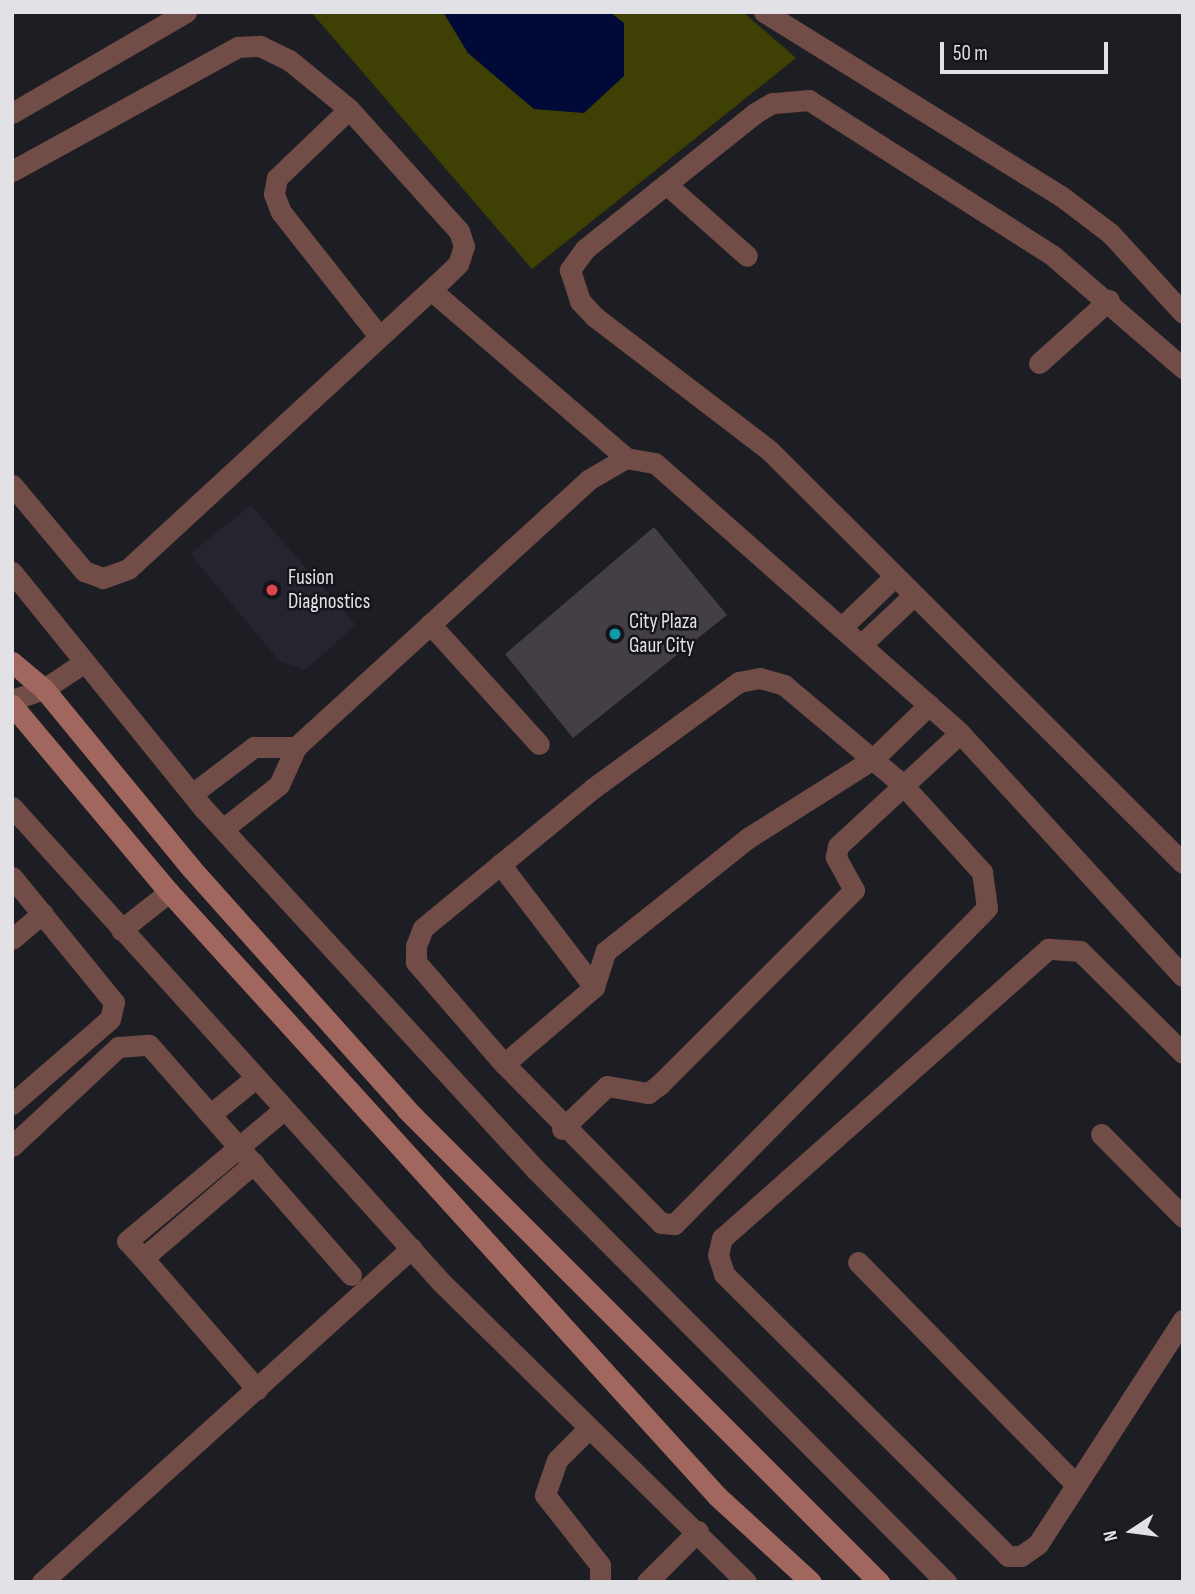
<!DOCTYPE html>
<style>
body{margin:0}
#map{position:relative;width:1195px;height:1594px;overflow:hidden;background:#1d1e23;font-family:"Sofia Sans Condensed",sans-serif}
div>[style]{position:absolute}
.built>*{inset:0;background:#252530}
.green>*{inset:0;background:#3f4003}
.water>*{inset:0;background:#000937}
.building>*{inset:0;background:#433f44}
.street>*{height:21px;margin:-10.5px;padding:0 10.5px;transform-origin:10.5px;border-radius:10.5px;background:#724c47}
.secondary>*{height:21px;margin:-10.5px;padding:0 10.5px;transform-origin:10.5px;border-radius:10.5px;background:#a1665d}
.dots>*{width:19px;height:19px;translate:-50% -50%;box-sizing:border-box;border:4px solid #14151a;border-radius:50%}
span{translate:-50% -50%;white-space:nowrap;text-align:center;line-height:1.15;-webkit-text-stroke:5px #14151a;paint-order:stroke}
.poi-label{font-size:21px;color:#e2e2e6}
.left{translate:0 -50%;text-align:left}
.frame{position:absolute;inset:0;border:14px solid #e2e2e6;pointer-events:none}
.north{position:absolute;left:1097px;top:1496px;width:70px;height:70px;-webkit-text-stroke:5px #14151a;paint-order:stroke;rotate:257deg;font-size:19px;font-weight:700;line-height:28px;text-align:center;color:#e2e2e6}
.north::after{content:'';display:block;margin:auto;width:24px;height:32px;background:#e2e2e6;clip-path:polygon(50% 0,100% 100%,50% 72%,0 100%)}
.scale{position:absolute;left:940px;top:42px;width:168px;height:32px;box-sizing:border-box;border:4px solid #e2e2e6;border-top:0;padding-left:9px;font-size:21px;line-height:24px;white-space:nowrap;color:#e2e2e6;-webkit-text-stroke:5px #14151a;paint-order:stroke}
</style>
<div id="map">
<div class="built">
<i style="clip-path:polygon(251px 505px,356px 625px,305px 670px,280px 662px,190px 554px)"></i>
</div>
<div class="green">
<i style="clip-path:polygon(311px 12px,743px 12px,796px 58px,532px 269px)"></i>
</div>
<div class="water">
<i style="clip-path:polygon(443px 12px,610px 12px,624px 23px,624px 76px,584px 113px,534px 109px,468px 53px)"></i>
</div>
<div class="building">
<i style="clip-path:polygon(654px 527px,727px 615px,573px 738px,505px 654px)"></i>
</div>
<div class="street">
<i style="left:764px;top:12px;width:349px;rotate:31.8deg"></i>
<i style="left:1061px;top:196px;width:61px;rotate:37.1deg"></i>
<i style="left:1110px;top:233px;width:108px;rotate:47.6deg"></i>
<i style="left:349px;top:109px;width:100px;rotate:136.2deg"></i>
<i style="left:277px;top:178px;width:16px;rotate:101deg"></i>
<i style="left:274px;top:194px;width:19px;rotate:69deg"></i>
<i style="left:281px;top:212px;width:157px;rotate:51.7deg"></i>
<i style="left:12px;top:113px;width:201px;rotate:-30.1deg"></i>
<i style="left:12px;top:171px;width:258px;rotate:-28.8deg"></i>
<i style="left:238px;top:47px;width:22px;rotate:-3deg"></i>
<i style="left:260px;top:46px;width:32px;rotate:26deg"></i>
<i style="left:289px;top:60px;width:77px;rotate:39.2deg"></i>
<i style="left:349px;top:109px;width:164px;rotate:48deg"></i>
<i style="left:459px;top:231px;width:16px;rotate:72deg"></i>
<i style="left:464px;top:246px;width:19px;rotate:108deg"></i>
<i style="left:458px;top:264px;width:29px;rotate:136deg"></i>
<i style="left:437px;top:284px;width:420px;rotate:137.3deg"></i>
<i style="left:128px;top:569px;width:27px;rotate:160deg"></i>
<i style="left:103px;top:578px;width:20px;rotate:-160deg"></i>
<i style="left:84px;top:571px;width:112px;rotate:-129.9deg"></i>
<i style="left:666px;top:184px;width:108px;rotate:41.6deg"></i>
<i style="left:431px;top:290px;width:257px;rotate:40.7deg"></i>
<i style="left:1039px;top:363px;width:94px;rotate:-42deg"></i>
<i style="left:1183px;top:368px;width:173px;rotate:-139.2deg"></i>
<i style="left:1052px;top:255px;width:288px;rotate:-147.5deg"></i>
<i style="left:809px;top:100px;width:37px;rotate:175deg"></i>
<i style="left:772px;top:103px;width:21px;rotate:149deg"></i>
<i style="left:754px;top:114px;width:216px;rotate:141.4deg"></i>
<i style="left:585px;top:249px;width:26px;rotate:126deg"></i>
<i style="left:570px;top:270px;width:33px;rotate:72deg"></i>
<i style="left:580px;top:301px;width:22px;rotate:47deg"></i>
<i style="left:595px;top:317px;width:220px;rotate:37.4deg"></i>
<i style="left:770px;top:451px;width:583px;rotate:44.93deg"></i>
<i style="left:12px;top:572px;width:306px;rotate:51deg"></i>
<i style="left:205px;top:810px;width:488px;rotate:47.4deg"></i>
<i style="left:535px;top:1169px;width:583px;rotate:45.14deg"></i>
<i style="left:430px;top:624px;width:162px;rotate:47.8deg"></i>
<i style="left:842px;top:627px;width:72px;rotate:-43.9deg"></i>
<i style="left:862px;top:644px;width:70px;rotate:-43.3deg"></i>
<i style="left:760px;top:678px;width:25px;rotate:16deg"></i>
<i style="left:784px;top:685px;width:155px;rotate:40deg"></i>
<i style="left:903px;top:785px;width:118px;rotate:47.8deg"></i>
<i style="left:982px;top:872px;width:36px;rotate:82deg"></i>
<i style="left:987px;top:908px;width:445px;rotate:134.7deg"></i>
<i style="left:674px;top:1224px;width:13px;rotate:-176deg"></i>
<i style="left:661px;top:1223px;width:223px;rotate:-134.6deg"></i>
<i style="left:504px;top:1064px;width:135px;rotate:-130.8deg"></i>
<i style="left:416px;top:962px;width:16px;rotate:-90deg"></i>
<i style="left:416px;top:946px;width:19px;rotate:-69deg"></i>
<i style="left:423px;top:928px;width:219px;rotate:-39.4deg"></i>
<i style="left:592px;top:789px;width:182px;rotate:-36.1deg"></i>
<i style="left:739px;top:682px;width:21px;rotate:-11deg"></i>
<i style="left:12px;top:700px;width:34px;rotate:-19deg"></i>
<i style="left:44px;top:689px;width:47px;rotate:-33.7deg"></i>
<i style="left:192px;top:794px;width:78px;rotate:-37.2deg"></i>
<i style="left:254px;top:747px;width:42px"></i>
<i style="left:12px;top:807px;width:641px;rotate:47.91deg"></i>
<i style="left:442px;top:1283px;width:426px;rotate:44.5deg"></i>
<i style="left:223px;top:829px;width:71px;rotate:-38.2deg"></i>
<i style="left:279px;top:785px;width:42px;rotate:-65.9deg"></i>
<i style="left:296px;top:747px;width:396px;rotate:-42.4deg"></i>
<i style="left:588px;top:480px;width:44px;rotate:-30.1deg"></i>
<i style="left:626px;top:458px;width:29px;rotate:10deg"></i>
<i style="left:655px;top:463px;width:407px;rotate:41.5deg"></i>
<i style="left:960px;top:733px;width:330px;rotate:47.5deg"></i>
<i style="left:500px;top:864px;width:155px;rotate:52.6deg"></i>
<i style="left:12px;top:877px;width:161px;rotate:50.8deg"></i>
<i style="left:114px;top:1002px;width:17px;rotate:103deg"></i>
<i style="left:110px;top:1019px;width:130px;rotate:139.1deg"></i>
<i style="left:121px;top:930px;width:61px;rotate:-38.4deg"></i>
<i style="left:12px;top:939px;width:40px;rotate:-40deg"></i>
<i style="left:1183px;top:1053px;width:145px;rotate:-135.3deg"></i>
<i style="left:1080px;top:951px;width:32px;rotate:-176deg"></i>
<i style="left:1048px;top:949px;width:436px;rotate:138.4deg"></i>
<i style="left:722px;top:1238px;width:17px;rotate:103deg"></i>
<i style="left:718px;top:1255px;width:20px;rotate:72deg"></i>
<i style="left:724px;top:1274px;width:400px;rotate:44.8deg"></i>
<i style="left:1008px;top:1556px;width:13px"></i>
<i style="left:1021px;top:1556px;width:21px;rotate:-35deg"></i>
<i style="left:1038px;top:1544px;width:267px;rotate:-57.1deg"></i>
<i style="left:504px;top:1064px;width:118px;rotate:-40.5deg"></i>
<i style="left:594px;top:987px;width:38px;rotate:-72deg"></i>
<i style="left:606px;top:951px;width:181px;rotate:-38.5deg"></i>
<i style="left:748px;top:838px;width:148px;rotate:-32.3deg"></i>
<i style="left:873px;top:759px;width:78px;rotate:-44deg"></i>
<i style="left:211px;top:1114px;width:54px;rotate:-39deg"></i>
<i style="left:562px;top:1129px;width:62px;rotate:-43.7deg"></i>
<i style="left:607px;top:1086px;width:42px;rotate:9.7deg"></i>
<i style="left:648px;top:1093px;width:14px;rotate:-36deg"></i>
<i style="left:659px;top:1085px;width:276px;rotate:-45deg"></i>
<i style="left:854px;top:890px;width:38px;rotate:-119deg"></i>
<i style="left:836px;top:857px;width:11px;rotate:-80deg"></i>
<i style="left:838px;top:846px;width:166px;rotate:-42.8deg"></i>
<i style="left:1101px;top:1134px;width:117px;rotate:45.3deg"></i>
<i style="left:12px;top:1146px;width:145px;rotate:-43deg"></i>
<i style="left:118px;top:1047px;width:31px;rotate:-4deg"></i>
<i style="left:149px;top:1045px;width:306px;rotate:48.7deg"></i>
<i style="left:254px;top:1163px;width:146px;rotate:139.4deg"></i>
<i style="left:143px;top:1258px;width:23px;rotate:-133deg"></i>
<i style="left:127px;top:1241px;width:202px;rotate:-40deg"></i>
<i style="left:143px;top:1258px;width:174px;rotate:49deg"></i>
<i style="left:858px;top:1262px;width:312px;rotate:45.6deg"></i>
<i style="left:589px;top:1428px;width:45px;rotate:135deg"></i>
<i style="left:557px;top:1460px;width:37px;rotate:109deg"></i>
<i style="left:545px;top:1495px;width:89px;rotate:51.8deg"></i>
<i style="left:600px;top:1565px;width:17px;rotate:90deg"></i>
<i style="left:42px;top:1582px;width:498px;rotate:-42.1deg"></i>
<i style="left:647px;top:1582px;width:72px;rotate:-45deg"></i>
</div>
<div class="secondary">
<i style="left:12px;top:662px;width:42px;rotate:40.2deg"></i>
<i style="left:44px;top:689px;width:232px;rotate:50.6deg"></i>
<i style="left:191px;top:868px;width:324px;rotate:48.2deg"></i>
<i style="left:407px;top:1110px;width:668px;rotate:45deg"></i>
<i style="left:12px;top:705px;width:244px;rotate:50deg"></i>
<i style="left:169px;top:892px;width:816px;rotate:47.78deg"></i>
<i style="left:717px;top:1496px;width:127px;rotate:42.5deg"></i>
</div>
<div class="dots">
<i style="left:272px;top:590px;background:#e0444e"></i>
<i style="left:615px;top:634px;background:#0f9aa8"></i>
</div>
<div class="poi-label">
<span class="left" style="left:288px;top:590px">Fusion<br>Diagnostics</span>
<span class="left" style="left:629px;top:634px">City Plaza<br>Gaur City</span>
</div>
<div class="frame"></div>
<div class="north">N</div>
<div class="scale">50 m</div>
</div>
